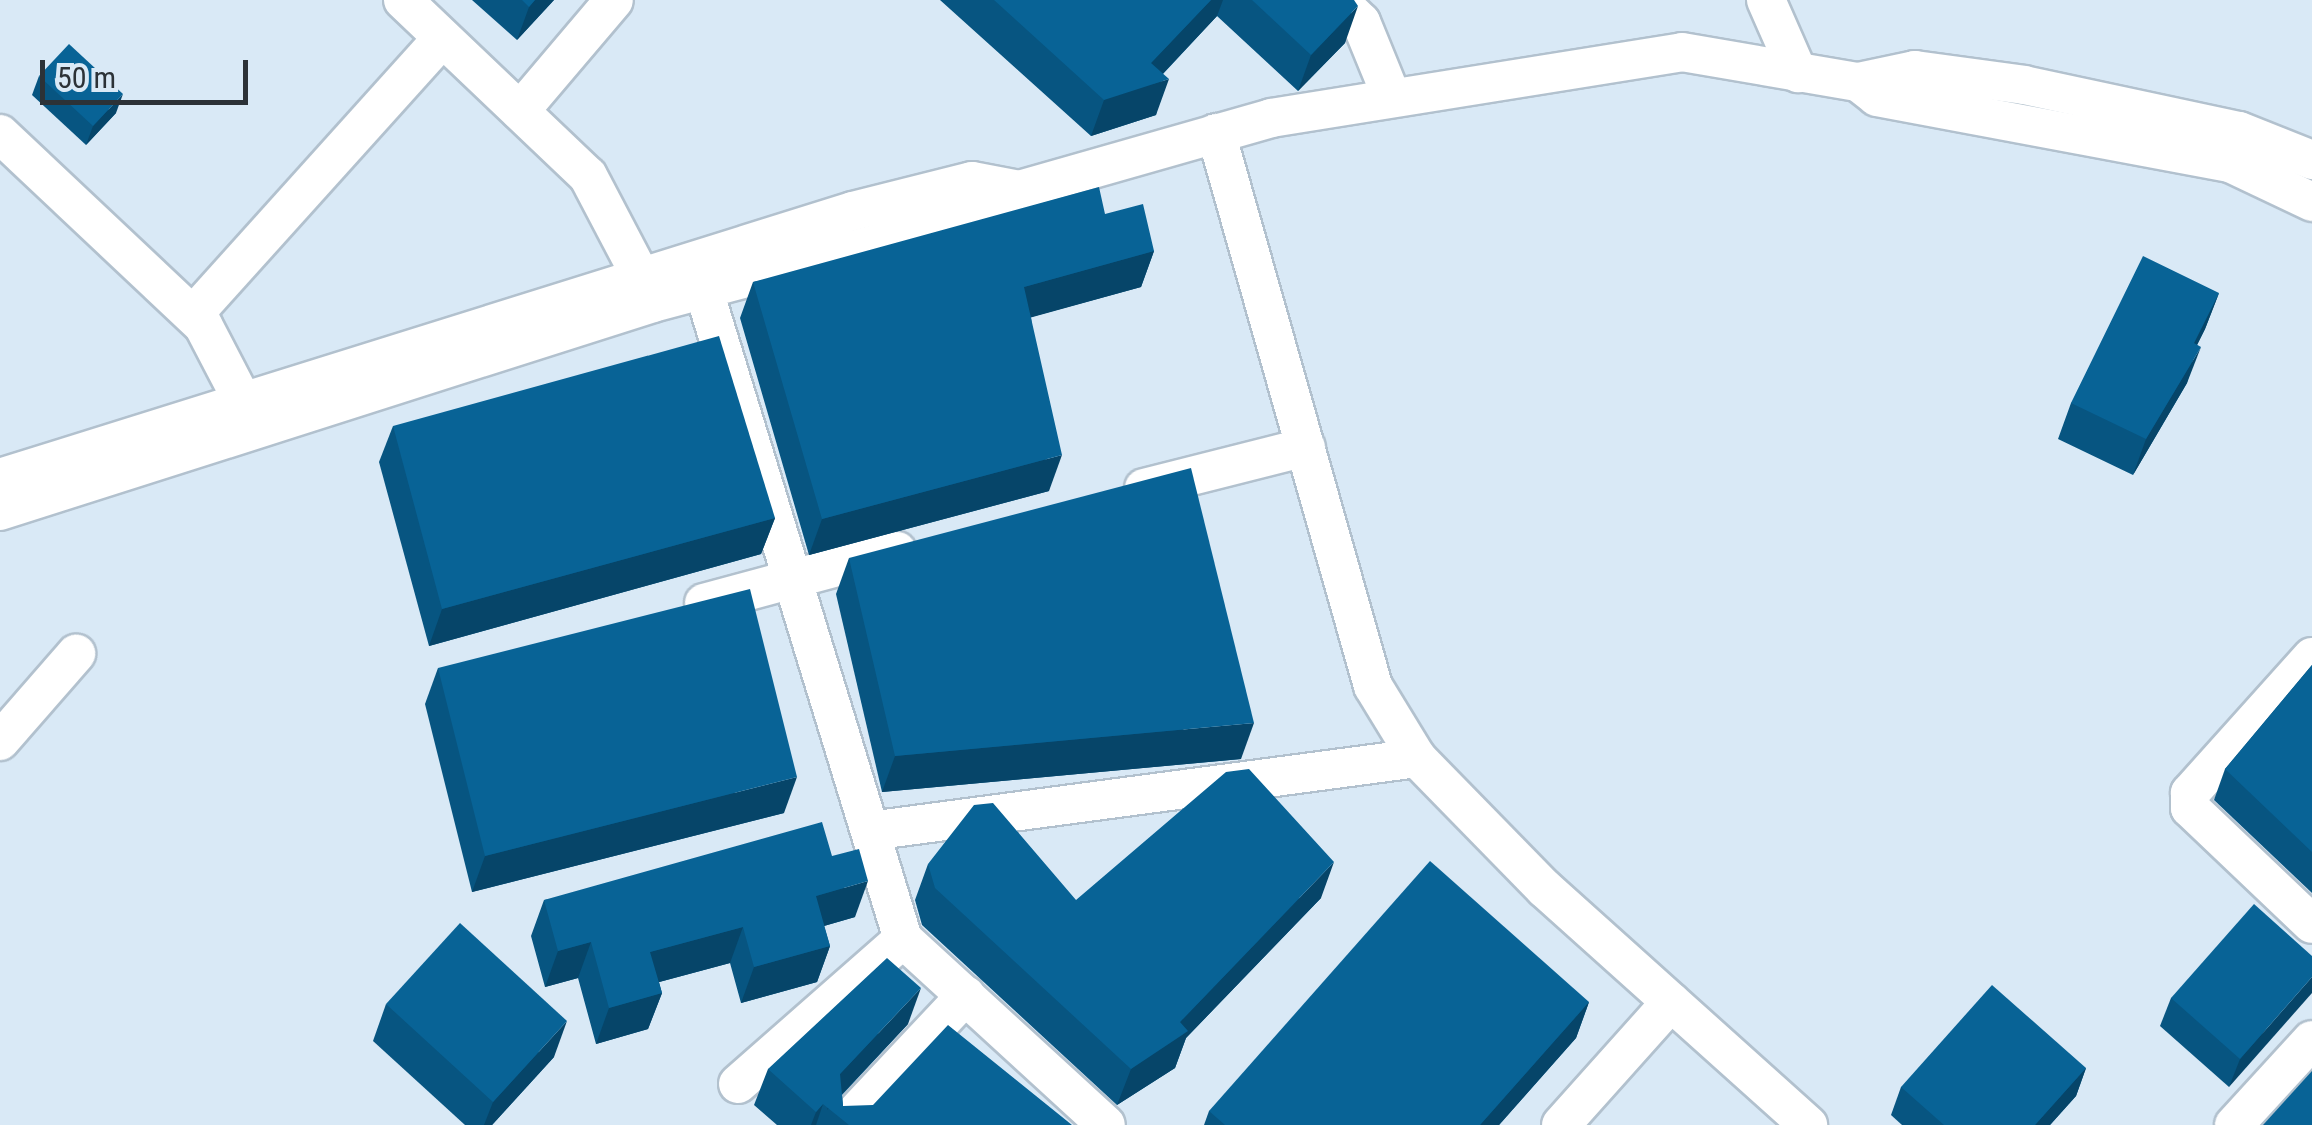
<!DOCTYPE html>
<style>
body{margin:0}
#map{position:relative;width:2312px;height:1125px;overflow:hidden;background:#d9e9f6;font-family:"Roboto Condensed",sans-serif}
div>[style]{position:absolute}
.roads{filter:drop-shadow(2px 0 #b2c1ce) drop-shadow(-2px 0 #b2c1ce) drop-shadow(0 2px #b2c1ce) drop-shadow(0 -2px #b2c1ce)}
.minor>*{height:38px;margin:-19px;padding:0 19px;transform-origin:19px;border-radius:19px;background:#fff}
.wall>*{inset:0;background:#075581}
.shaded-wall>*{inset:0;background:#064569}
.building>*{inset:0;background:#086396}
span{translate:-50% -50%;white-space:nowrap;text-align:center;line-height:1.15;-webkit-text-stroke:10px #d9e9f6;paint-order:stroke}
.scale{position:absolute;left:40px;top:60px;width:208px;height:45px;box-sizing:border-box;border:5px solid #2c3237;border-top:0;padding-left:12px;font-size:30px;line-height:35px;white-space:nowrap;color:#2c3237;-webkit-text-stroke:8px #d9e9f6;paint-order:stroke}
</style>
<div id="map">
<div class="roads">
<div class="minor">
<i style="left:403px;top:0;width:255px;rotate:43.6deg"></i>
<i style="left:588px;top:176px;width:136px;rotate:62.3deg"></i>
<i style="left:1338px;top:0;width:32px;rotate:44deg"></i>
<i style="left:1361px;top:22px;width:82px;rotate:67.8deg"></i>
<i style="left:1766px;top:0;width:80px;rotate:66.3deg"></i>
<i style="left:1858px;top:82px;width:24px;rotate:38deg"></i>
<i style="left:1877px;top:97px;width:359px;rotate:10.6deg"></i>
<i style="left:2230px;top:163px;width:91px;rotate:25.4deg"></i>
<i style="left:520px;top:111px;width:145px;rotate:-49.7deg"></i>
<i style="left:1216px;top:133px;width:575px;rotate:74.15deg"></i>
<i style="left:1373px;top:686px;width:84px;rotate:58.6deg"></i>
<i style="left:1417px;top:758px;width:182px;rotate:45.7deg"></i>
<i style="left:1544px;top:888px;width:355px;rotate:41.9deg"></i>
<i style="left:0;top:134px;width:279px;rotate:43.3deg"></i>
<i style="left:203px;top:325px;width:85px;rotate:62.5deg"></i>
<i style="left:704px;top:291px;width:678px;rotate:72.93deg"></i>
<i style="left:903px;top:939px;width:275px;rotate:42.5deg"></i>
<i style="left:193px;top:315px;width:372px;rotate:-48deg"></i>
<i style="left:0;top:478px;width:894px;rotate:-17.38deg"></i>
<i style="left:853px;top:211px;width:123px;rotate:-14.1deg"></i>
<i style="left:972px;top:181px;width:48px;rotate:10.8deg"></i>
<i style="left:1144px;top:488px;width:167px;rotate:-14.2deg"></i>
<i style="left:0;top:511px;width:685px;rotate:-17.67deg"></i>
<i style="left:653px;top:303px;width:351px;rotate:-14.9deg"></i>
<i style="left:992px;top:213px;width:35px;rotate:-40deg"></i>
<i style="left:1019px;top:190px;width:262px;rotate:-15.9deg"></i>
<i style="left:1271px;top:118px;width:416px;rotate:-9.1deg"></i>
<i style="left:1682px;top:52px;width:179px;rotate:9.7deg"></i>
<i style="left:1858px;top:82px;width:58px;rotate:-11.9deg"></i>
<i style="left:1915px;top:70px;width:110px;rotate:7.8deg"></i>
<i style="left:2024px;top:85px;width:220px;rotate:12.1deg"></i>
<i style="left:2239px;top:131px;width:79px;rotate:21.7deg"></i>
<i style="left:704px;top:603px;width:200px;rotate:-15.1deg"></i>
<i style="left:2312px;top:657px;width:183px;rotate:131.9deg"></i>
<i style="left:2190px;top:793px;width:15px;rotate:90deg"></i>
<i style="left:2190px;top:808px;width:168px;rotate:43.6deg"></i>
<i style="left:0;top:741px;width:116px;rotate:-48.9deg"></i>
<i style="left:870px;top:831px;width:552px;rotate:-7.6deg"></i>
<i style="left:738px;top:1084px;width:220px;rotate:-41.3deg"></i>
<i style="left:844px;top:1125px;width:178px;rotate:-46.8deg"></i>
<i style="left:1561px;top:1125px;width:165px;rotate:-48.2deg"></i>
<i style="left:2234px;top:1125px;width:115px;rotate:-47.5deg"></i>
</div>
</div>
<div class="wall">
<i style="clip-path:polygon(472px 0,554px 0,517px 40px)"></i>
<i style="clip-path:polygon(940px 0,1354px 0,1345px 43px,1298px 91px,1217px 16px,1163px 74px,1156px 115px,1091px 136px)"></i>
<i style="clip-path:polygon(39px 76px,116px 113px,86px 145px,32px 95px)"></i>
<i style="clip-path:polygon(1105px 214px,1154px 251px,1141px 287px,1031px 317px,1049px 491px,809px 555px,740px 318px,753px 282px)"></i>
<i style="clip-path:polygon(2219px 293px,2205px 329px,2197px 345px,2187px 383px,2133px 475px,2058px 439px,2071px 403px)"></i>
<i style="clip-path:polygon(393px 426px,775px 518px,761px 554px,429px 646px,379px 462px)"></i>
<i style="clip-path:polygon(849px 558px,1241px 759px,882px 792px,836px 594px)"></i>
<i style="clip-path:polygon(2312px 665px,2312px 893px,2214px 800px,2225px 769px)"></i>
<i style="clip-path:polygon(438px 668px,784px 813px,472px 892px,425px 704px)"></i>
<i style="clip-path:polygon(832px 856px,855px 917px,824px 926px,830px 946px,817px 982px,741px 1003px,730px 963px,659px 982px,662px 993px,648px 1029px,596px 1044px,578px 978px,545px 987px,531px 936px,544px 900px)"></i>
<i style="clip-path:polygon(928px 864px,1076px 900px,1321px 898px,1186px 1038px,1175px 1068px,1117px 1105px,922px 925px,915px 900px)"></i>
<i style="clip-path:polygon(2312px 956px,2229px 1087px,2160px 1026px,2171px 998px)"></i>
<i style="clip-path:polygon(1589px 1002px,1576px 1038px,1499px 1125px,1204px 1125px,1209px 1111px)"></i>
<i style="clip-path:polygon(386px 1004px,554px 1057px,492px 1125px,465px 1125px,373px 1041px)"></i>
<i style="clip-path:polygon(908px 1024px,842px 1095px,843px 1106px,1072px 1125px,777px 1125px,754px 1105px,768px 1069px)"></i>
<i style="clip-path:polygon(2086px 1068px,2076px 1096px,2050px 1125px,1902px 1125px,1891px 1115px,1901px 1087px)"></i>
</div>
<div class="shaded-wall">
<i style="clip-path:polygon(535px 0,554px 0,517px 40px,529px 7px)"></i>
<i style="clip-path:polygon(1211px 0,1223px 0,1217px 16px,1153px 84px,1169px 79px,1156px 115px,1091px 136px,1104px 100px,1151px 63px)"></i>
<i style="clip-path:polygon(1358px 6px,1345px 43px,1298px 91px,1311px 55px)"></i>
<i style="clip-path:polygon(123px 94px,116px 113px,86px 145px,93px 126px)"></i>
<i style="clip-path:polygon(1154px 251px,1141px 287px,1011px 323px,1024px 287px)"></i>
<i style="clip-path:polygon(2219px 293px,2205px 329px,2180px 379px,2194px 343px)"></i>
<i style="clip-path:polygon(2201px 347px,2187px 383px,2133px 475px,2146px 439px)"></i>
<i style="clip-path:polygon(1062px 455px,1049px 491px,809px 555px,822px 519px)"></i>
<i style="clip-path:polygon(775px 518px,761px 554px,429px 646px,442px 609px)"></i>
<i style="clip-path:polygon(1254px 723px,1241px 759px,882px 792px,895px 756px)"></i>
<i style="clip-path:polygon(797px 777px,784px 813px,472px 892px,485px 856px)"></i>
<i style="clip-path:polygon(1334px 862px,1321px 898px,1186px 1038px,1175px 1068px,1117px 1105px,1131px 1069px,1180px 1022px)"></i>
<i style="clip-path:polygon(868px 881px,855px 917px,803px 932px,816px 896px)"></i>
<i style="clip-path:polygon(743px 927px,730px 963px,637px 988px,650px 952px)"></i>
<i style="clip-path:polygon(591px 942px,578px 978px,545px 987px,558px 951px)"></i>
<i style="clip-path:polygon(830px 946px,817px 982px,741px 1003px,754px 967px)"></i>
<i style="clip-path:polygon(2312px 977px,2312px 993px,2229px 1087px,2240px 1059px)"></i>
<i style="clip-path:polygon(921px 988px,908px 1024px,827px 1110px,840px 1074px)"></i>
<i style="clip-path:polygon(662px 993px,648px 1029px,596px 1044px,609px 1008px)"></i>
<i style="clip-path:polygon(1589px 1002px,1576px 1038px,1499px 1125px,1480px 1125px)"></i>
<i style="clip-path:polygon(567px 1021px,554px 1057px,492px 1125px,484px 1125px,493px 1102px)"></i>
<i style="clip-path:polygon(2086px 1068px,2076px 1096px,2050px 1125px,2035px 1125px)"></i>
<i style="clip-path:polygon(823px 1104px,816px 1125px,811px 1125px,816px 1112px)"></i>
</div>
<div class="building">
<i style="clip-path:polygon(522px 0,535px 0,529px 7px)"></i>
<i style="clip-path:polygon(994px 0,1211px 0,1151px 63px,1169px 79px,1104px 100px)"></i>
<i style="clip-path:polygon(1252px 0,1354px 0,1358px 6px,1311px 55px)"></i>
<i style="clip-path:polygon(69px 44px,123px 94px,93px 126px,39px 76px)"></i>
<i style="clip-path:polygon(1099px 187px,1105px 214px,1143px 204px,1154px 251px,1024px 287px,1062px 455px,822px 519px,753px 282px)"></i>
<i style="clip-path:polygon(2143px 256px,2219px 293px,2194px 343px,2201px 347px,2146px 439px,2071px 403px)"></i>
<i style="clip-path:polygon(719px 336px,775px 518px,442px 609px,393px 426px)"></i>
<i style="clip-path:polygon(1191px 468px,1254px 723px,895px 756px,849px 558px)"></i>
<i style="clip-path:polygon(750px 589px,797px 777px,485px 856px,438px 668px)"></i>
<i style="clip-path:polygon(2312px 665px,2312px 852px,2225px 769px)"></i>
<i style="clip-path:polygon(1249px 769px,1334px 862px,1180px 1022px,1188px 1031px,1131px 1069px,935px 888px,928px 864px,974px 805px,993px 803px,1076px 900px,1226px 772px)"></i>
<i style="clip-path:polygon(822px 822px,832px 856px,859px 849px,868px 881px,816px 896px,830px 946px,754px 967px,743px 927px,650px 952px,662px 993px,609px 1008px,591px 942px,558px 951px,544px 900px)"></i>
<i style="clip-path:polygon(1430px 861px,1589px 1002px,1480px 1125px,1225px 1125px,1209px 1111px)"></i>
<i style="clip-path:polygon(2254px 904px,2312px 956px,2312px 977px,2240px 1059px,2171px 998px)"></i>
<i style="clip-path:polygon(460px 923px,567px 1021px,493px 1102px,386px 1004px)"></i>
<i style="clip-path:polygon(887px 958px,921px 988px,840px 1074px,843px 1106px,873px 1105px,948px 1025px,1072px 1125px,849px 1125px,823px 1104px,816px 1112px,768px 1069px)"></i>
<i style="clip-path:polygon(1992px 985px,2086px 1068px,2035px 1125px,1944px 1125px,1901px 1087px)"></i>
<i style="clip-path:polygon(2312px 1071px,2312px 1125px,2263px 1125px)"></i>
</div>
<div class="scale">50 m</div>
</div>
